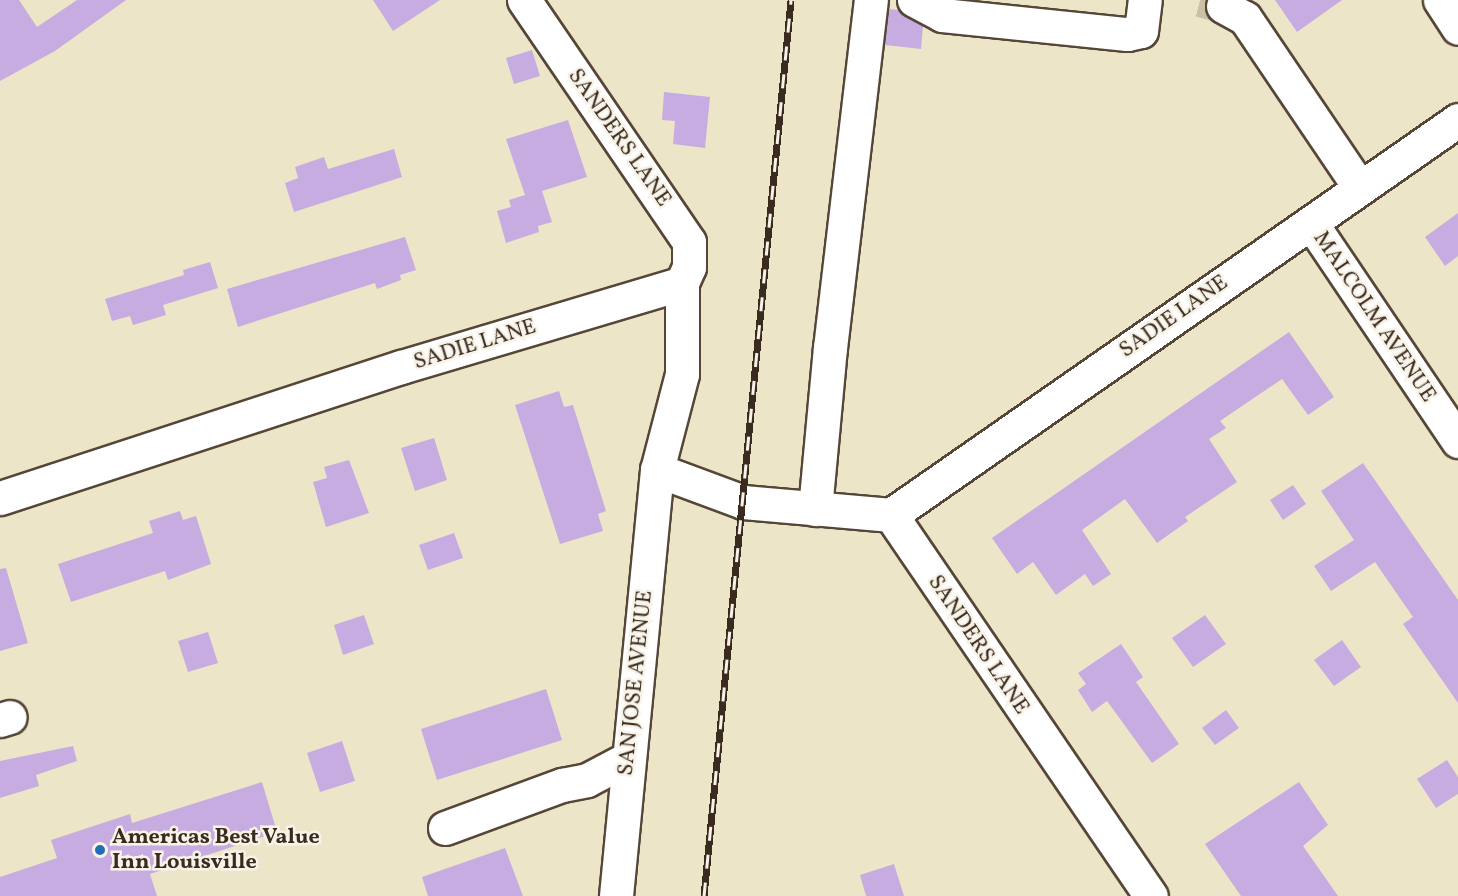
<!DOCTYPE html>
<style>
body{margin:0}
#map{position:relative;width:1458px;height:896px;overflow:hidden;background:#ede5c8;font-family:Vollkorn,serif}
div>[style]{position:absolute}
.building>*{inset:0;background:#c7ace1}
.minor-tunnel>*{height:33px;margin-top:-16.5px;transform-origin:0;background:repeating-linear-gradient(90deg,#c9c0a6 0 33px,transparent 0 49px)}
.roads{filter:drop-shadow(2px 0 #564638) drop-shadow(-2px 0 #564638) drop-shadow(0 2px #564638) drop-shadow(0 -2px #564638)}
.minor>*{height:33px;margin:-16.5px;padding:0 16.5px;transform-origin:16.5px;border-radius:16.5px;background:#fff}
.rail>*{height:7px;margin-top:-3.5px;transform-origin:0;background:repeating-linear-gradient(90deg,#f7f3e8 0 14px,#3b2a1e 0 28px);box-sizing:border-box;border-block:2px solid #3b2a1e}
.dots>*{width:16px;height:16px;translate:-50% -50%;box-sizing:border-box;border:3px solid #f7f3e8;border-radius:50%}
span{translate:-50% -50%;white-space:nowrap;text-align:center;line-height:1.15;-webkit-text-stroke:5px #f7f3e8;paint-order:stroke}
.street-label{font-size:22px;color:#3b2a1e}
.poi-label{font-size:22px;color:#3b2a1e;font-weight:700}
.left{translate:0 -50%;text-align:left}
</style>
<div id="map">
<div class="building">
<i style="clip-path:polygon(0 0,19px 0,37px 27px,77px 0,126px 0,55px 51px,0 81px)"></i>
<i style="clip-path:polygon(373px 0,440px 0,393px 31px)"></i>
<i style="clip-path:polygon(1275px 0,1342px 0,1297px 32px)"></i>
<i style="clip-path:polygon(889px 9px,898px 10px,923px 26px,921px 49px,885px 45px)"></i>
<i style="clip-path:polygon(532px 50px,540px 76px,514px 84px,506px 58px)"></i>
<i style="clip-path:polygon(664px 92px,710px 97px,705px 148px,673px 144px,675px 121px,662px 120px)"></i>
<i style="clip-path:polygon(568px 120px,587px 177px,542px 191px,552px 222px,538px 226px,539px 232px,506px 243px,497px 211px,511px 207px,509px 200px,525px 195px,506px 139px)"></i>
<i style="clip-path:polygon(394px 149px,402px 177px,294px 212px,285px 183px,298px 178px,295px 167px,324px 157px,328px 169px)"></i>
<i style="clip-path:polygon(1458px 213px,1458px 256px,1445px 266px,1425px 237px)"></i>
<i style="clip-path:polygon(405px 237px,416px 270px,400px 275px,401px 280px,377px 289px,375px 283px,238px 327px,227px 289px)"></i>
<i style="clip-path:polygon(210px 262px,218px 288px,163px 305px,166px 315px,133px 325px,130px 316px,112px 321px,105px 299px,184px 275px,183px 270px)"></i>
<i style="clip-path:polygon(1289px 332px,1334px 397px,1308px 415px,1282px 379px,1220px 421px,1226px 428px,1209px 439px,1237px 482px,1185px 517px,1188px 521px,1157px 543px,1125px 499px,1082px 530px,1111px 574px,1093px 586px,1085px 574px,1056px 595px,1033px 562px,1017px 574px,992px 538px)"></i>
<i style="clip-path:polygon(559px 391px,564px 407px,573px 405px,606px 511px,598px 514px,603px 531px,560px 544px,515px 405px)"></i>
<i style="clip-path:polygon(434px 438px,447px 480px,415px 491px,401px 448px)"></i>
<i style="clip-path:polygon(349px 460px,369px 513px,326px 527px,313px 482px,327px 478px,324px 467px)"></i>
<i style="clip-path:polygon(1363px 463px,1458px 600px,1458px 703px,1403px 624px,1413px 617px,1375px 562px,1331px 591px,1314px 566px,1354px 540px,1321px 491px)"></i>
<i style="clip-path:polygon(1293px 485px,1306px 504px,1283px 520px,1270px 500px)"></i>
<i style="clip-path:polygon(180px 511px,183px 520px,196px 516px,211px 564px,168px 580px,165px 571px,71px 602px,58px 564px,153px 533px,149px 521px)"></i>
<i style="clip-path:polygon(454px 533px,463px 558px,428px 570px,419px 545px)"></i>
<i style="clip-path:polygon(6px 568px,28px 643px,0 651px,0 569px)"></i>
<i style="clip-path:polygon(364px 615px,374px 644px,343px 655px,334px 625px)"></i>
<i style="clip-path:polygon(1205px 615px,1226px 644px,1193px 667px,1172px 638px)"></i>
<i style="clip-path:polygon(208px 632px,218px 663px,188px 672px,178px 641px)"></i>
<i style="clip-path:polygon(1342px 640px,1361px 667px,1334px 686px,1314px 660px)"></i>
<i style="clip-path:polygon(1121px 644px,1143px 677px,1136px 682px,1179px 744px,1152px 763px,1107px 701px,1092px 712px,1078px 690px,1086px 684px,1078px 673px)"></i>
<i style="clip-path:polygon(546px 689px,562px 740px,437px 780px,421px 729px)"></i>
<i style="clip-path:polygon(1226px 710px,1239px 728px,1215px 745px,1202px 728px)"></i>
<i style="clip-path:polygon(342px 741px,355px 781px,320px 792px,307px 753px)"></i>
<i style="clip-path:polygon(73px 746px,77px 761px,36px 775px,39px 786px,0 798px,0 761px)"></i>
<i style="clip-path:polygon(1447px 760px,1458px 777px,1458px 794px,1436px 808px,1417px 779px)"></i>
<i style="clip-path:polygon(262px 782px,277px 832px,150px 874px,157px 896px,0 896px,0 877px,57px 858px,51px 840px,130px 814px,132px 823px)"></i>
<i style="clip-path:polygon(1299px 782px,1328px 825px,1303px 846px,1338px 896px,1241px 896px,1205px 844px)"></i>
<i style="clip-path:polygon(505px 848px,523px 896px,428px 896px,422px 877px)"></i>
<i style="clip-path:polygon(894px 864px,904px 896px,866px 896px,860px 875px)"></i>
</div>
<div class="minor-tunnel">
<i style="left:1200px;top:0;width:24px;rotate:15deg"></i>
</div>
<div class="roads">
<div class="minor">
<i style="left:524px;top:0;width:293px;rotate:55.7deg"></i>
<i style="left:689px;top:242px;width:25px;rotate:90deg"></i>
<i style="left:689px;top:267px;width:17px;rotate:114deg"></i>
<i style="left:682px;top:283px;width:91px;rotate:90deg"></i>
<i style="left:682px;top:374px;width:99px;rotate:104.6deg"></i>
<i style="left:657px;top:470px;width:428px;rotate:95.5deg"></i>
<i style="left:914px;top:0;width:32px;rotate:28deg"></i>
<i style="left:942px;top:15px;width:186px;rotate:5.9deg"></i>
<i style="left:1127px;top:34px;width:14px;rotate:-12deg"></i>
<i style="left:1141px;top:31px;width:31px;rotate:-83deg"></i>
<i style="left:1440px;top:0;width:33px;rotate:57deg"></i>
<i style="left:1223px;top:6px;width:25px;rotate:29deg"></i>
<i style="left:1245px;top:18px;width:205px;rotate:55.9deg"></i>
<i style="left:1311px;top:223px;width:263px;rotate:56deg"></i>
<i style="left:657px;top:470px;width:92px;rotate:20.4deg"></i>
<i style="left:743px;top:502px;width:149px;rotate:5deg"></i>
<i style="left:891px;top:515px;width:461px;rotate:55.7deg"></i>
<i style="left:0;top:498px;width:422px;rotate:-18.1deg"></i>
<i style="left:401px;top:367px;width:293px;rotate:-16.6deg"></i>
<i style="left:815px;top:509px;width:162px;rotate:-84.7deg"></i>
<i style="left:830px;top:348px;width:350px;rotate:-83.3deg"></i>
<i style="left:891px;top:515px;width:691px;rotate:-34.86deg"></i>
<i style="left:0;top:720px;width:10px;rotate:-17deg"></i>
<i style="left:445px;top:828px;width:125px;rotate:-20.2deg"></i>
<i style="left:562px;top:785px;width:25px;rotate:-11deg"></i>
<i style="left:587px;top:780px;width:47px;rotate:-27.6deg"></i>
</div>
</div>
<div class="rail">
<i style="left:704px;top:896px;width:900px;rotate:-84.45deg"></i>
</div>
<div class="dots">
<i style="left:100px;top:850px;background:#1f6fb2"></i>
</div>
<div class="street-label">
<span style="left:619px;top:138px;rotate:55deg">SANDERS LANE</span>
<span style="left:1174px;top:317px;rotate:-35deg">SADIE LANE</span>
<span style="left:1374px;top:317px;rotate:56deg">MALCOLM AVENUE</span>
<span style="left:475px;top:345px;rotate:-17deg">SADIE LANE</span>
<span style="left:978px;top:645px;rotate:56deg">SANDERS LANE</span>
<span style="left:636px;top:683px;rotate:-84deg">SAN JOSE AVENUE</span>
</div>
<div class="poi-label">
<span class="left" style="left:112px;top:850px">Americas Best Value<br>Inn Louisville</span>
</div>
</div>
